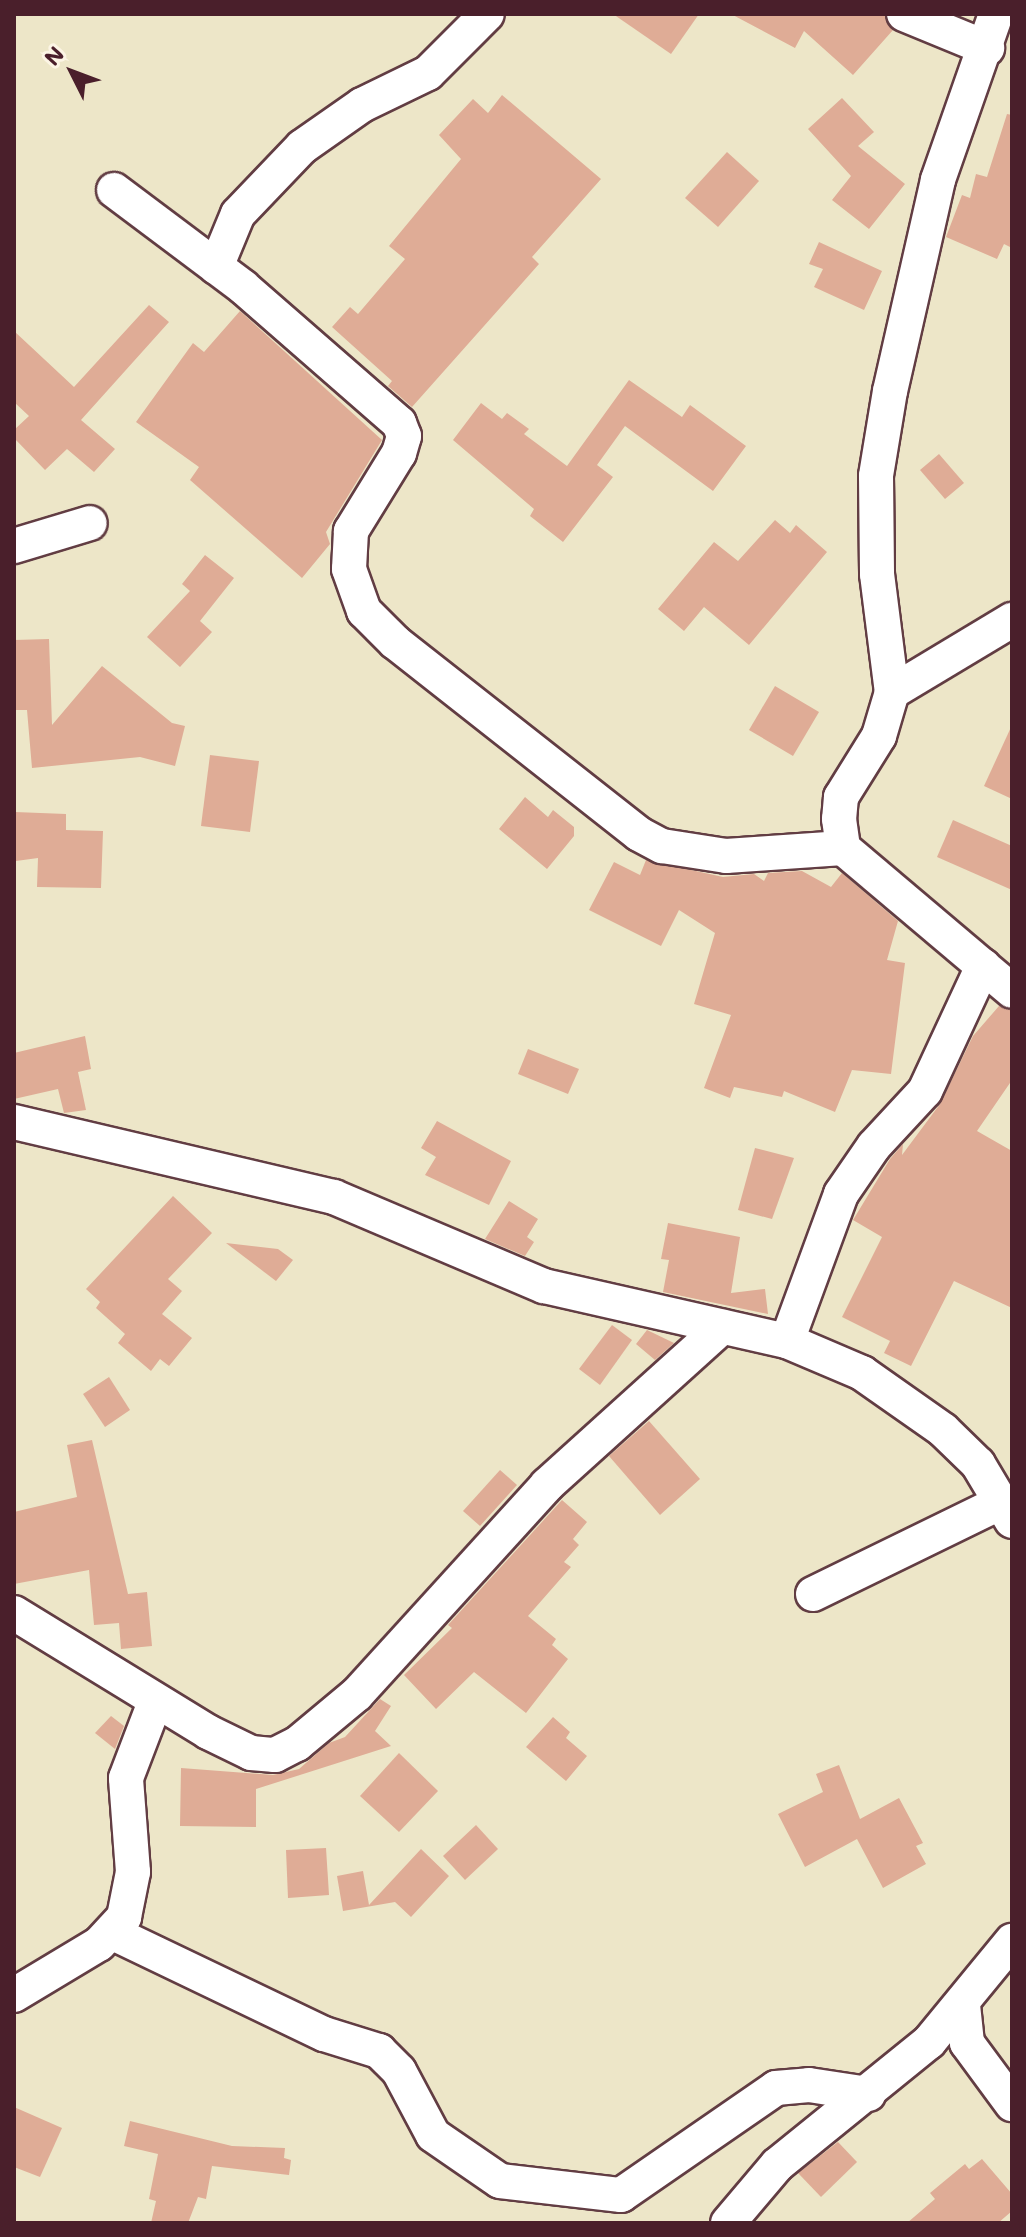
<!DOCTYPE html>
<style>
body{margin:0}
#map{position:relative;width:1026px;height:2237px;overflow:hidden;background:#ede6c8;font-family:Mali,sans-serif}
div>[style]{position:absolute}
.building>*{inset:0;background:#dfac96}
.roads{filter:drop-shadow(2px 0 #623d43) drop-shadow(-2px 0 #623d43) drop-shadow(0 2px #623d43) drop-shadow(0 -2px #623d43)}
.minor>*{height:34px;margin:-17px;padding:0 17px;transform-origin:17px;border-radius:17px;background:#fff}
span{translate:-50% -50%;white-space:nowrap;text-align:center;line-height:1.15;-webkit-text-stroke:6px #fcf5e5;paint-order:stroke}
.frame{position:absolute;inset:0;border:16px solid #4a1f2b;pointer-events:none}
.north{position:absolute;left:32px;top:32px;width:80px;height:80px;-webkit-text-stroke:6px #fcf5e5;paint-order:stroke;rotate:312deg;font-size:22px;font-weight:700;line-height:32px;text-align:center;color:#4a1f2b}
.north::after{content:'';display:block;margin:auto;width:28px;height:36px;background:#4a1f2b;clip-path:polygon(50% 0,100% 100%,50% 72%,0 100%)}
</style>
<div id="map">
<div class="building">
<i style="clip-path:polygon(613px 14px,699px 14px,671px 54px)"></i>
<i style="clip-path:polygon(731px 14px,884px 14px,893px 30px,853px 75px,804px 31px,795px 48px)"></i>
<i style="clip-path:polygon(502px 95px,601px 179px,532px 257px,539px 264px,412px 407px,388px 386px,392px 381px,332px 327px,350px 307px,358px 314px,405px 259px,389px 246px,461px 159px,439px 135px,473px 99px,488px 113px)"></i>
<i style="clip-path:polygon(842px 98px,874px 132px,858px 146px,905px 184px,869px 229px,832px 200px,851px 176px,808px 129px)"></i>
<i style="clip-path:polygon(1007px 114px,1012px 115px,1012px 248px,1004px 244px,997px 259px,946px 237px,962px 195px,970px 198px,976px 174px,987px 177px)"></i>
<i style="clip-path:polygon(727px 152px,759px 181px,718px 227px,685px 198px)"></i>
<i style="clip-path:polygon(819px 242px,882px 271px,864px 310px,814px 287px,823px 269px,809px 264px)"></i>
<i style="clip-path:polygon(149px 305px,169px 322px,81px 420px,115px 449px,94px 472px,67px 449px,45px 470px,14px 438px,14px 430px,29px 416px,14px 402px,14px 331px,74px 387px)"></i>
<i style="clip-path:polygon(240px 311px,382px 440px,326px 532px,330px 544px,302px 578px,190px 480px,199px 467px,136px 422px,193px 343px,204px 352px)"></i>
<i style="clip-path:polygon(629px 380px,682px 417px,690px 405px,746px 446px,713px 491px,625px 426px,597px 465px,613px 477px,563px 542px,530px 516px,534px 509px,453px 440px,481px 403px,502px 419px,507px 413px,529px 429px,524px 434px,567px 466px)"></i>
<i style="clip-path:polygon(939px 454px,964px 483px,945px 499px,920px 470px)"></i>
<i style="clip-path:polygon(775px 520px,790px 533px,796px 525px,827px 552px,749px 645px,704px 607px,684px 631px,658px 609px,714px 542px,738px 561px)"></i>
<i style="clip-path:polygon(205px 555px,234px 578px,200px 621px,212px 632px,180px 667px,147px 637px,190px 591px,182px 584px)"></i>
<i style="clip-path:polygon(49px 639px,52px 725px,102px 666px,172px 723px,185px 726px,175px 766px,140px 757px,32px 768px,27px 710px,14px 710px,14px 640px)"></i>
<i style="clip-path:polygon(775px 686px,819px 712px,793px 756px,749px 730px)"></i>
<i style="clip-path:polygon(1012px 725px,1012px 799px,984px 786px)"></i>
<i style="clip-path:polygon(210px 755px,259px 761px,250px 832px,201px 826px)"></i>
<i style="clip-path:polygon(525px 797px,548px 817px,553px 810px,574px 827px,574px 836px,547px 869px,499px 829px)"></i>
<i style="clip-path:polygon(15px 812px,66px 814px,66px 830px,103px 831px,101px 888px,37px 887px,38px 858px,16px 861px)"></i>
<i style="clip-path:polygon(953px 820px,1012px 846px,1012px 890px,937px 857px)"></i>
<i style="clip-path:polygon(646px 860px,723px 877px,754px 874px,764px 881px,768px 873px,802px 871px,831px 887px,842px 873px,898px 921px,887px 960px,905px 963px,891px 1074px,852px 1070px,835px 1112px,784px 1091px,782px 1097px,734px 1087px,730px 1098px,704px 1088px,731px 1015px,694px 1004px,715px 933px,679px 910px,661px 946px,589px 910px,614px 862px,640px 875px)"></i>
<i style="clip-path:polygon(999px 1006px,1012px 1010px,1012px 1080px,977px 1131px,1012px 1151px,1012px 1308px,954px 1281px,911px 1366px,884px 1353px,890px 1341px,842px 1317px,882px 1237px,853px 1220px,890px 1159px,903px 1144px,902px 1155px,940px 1104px,973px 1036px)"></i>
<i style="clip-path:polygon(85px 1036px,91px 1069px,78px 1072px,86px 1110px,64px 1113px,58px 1089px,14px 1099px,14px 1053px)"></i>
<i style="clip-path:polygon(528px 1049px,579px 1069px,568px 1094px,518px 1074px)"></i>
<i style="clip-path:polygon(437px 1121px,511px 1161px,489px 1205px,425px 1175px,436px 1157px,421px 1148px)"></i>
<i style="clip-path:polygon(755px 1148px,794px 1158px,772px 1219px,738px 1210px)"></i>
<i style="clip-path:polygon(173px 1196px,212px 1233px,168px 1279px,182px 1291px,162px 1314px,192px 1338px,169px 1366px,160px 1359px,151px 1371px,118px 1343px,125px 1334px,96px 1308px,100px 1302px,86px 1289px)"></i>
<i style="clip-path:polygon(509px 1201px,538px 1219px,527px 1237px,534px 1242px,525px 1256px,485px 1239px)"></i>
<i style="clip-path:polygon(668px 1223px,740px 1237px,731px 1293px,765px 1289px,768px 1314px,663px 1292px,669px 1260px,661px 1259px)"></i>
<i style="clip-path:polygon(226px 1243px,278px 1249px,293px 1260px,276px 1281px)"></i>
<i style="clip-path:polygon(612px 1325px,632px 1340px,600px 1385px,579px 1369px)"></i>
<i style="clip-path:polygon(647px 1330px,674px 1343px,655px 1360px,636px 1344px)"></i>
<i style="clip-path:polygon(109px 1377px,130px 1410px,105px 1427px,83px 1394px)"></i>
<i style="clip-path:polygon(649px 1421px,700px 1479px,660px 1515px,609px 1456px)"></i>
<i style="clip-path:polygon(92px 1440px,128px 1594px,147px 1592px,152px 1646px,121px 1649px,119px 1623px,94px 1625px,89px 1570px,14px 1584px,14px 1512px,77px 1497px,67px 1445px)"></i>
<i style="clip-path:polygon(500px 1470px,517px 1485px,480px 1526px,463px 1511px)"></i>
<i style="clip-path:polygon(562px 1500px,587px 1522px,573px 1539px,579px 1545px,564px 1562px,571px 1567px,528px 1616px,556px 1639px,552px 1645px,568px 1659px,526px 1713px,474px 1672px,436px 1709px,404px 1675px,452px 1628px,448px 1625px)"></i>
<i style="clip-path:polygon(380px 1699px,391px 1706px,375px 1731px,391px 1746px,256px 1789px,256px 1827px,180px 1826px,181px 1768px,273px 1775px,299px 1769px,329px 1743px,345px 1737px)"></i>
<i style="clip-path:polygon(111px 1716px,124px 1726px,115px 1749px,95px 1733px)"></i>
<i style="clip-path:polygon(553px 1717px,570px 1732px,566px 1738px,587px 1756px,566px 1781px,526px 1747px)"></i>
<i style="clip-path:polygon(399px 1753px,438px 1791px,399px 1832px,360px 1796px)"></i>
<i style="clip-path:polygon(839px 1765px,860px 1819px,899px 1798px,923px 1843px,916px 1846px,926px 1864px,883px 1888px,857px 1839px,805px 1867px,778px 1814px,823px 1792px,816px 1774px)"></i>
<i style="clip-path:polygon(476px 1825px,498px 1849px,465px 1880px,443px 1856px)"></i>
<i style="clip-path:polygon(326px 1848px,329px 1895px,288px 1898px,286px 1850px)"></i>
<i style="clip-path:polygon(421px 1849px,449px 1876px,411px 1917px,395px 1902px,343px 1911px,337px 1876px,363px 1871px,369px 1905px)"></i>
<i style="clip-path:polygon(14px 2107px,62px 2128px,40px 2177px,14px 2167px)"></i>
<i style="clip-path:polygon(130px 2121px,232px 2146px,285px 2148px,284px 2158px,291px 2160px,289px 2175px,212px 2166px,206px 2199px,198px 2197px,188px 2223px,151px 2223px,156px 2201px,149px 2199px,158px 2154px,124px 2146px)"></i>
<i style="clip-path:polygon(838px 2142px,857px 2162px,821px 2197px,798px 2173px)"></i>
<i style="clip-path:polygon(982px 2159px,1012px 2194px,1012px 2211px,998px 2223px,907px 2223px,935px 2199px,930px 2193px,965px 2164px,969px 2169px)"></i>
</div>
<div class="roads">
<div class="minor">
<i style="left:904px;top:14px;width:90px;rotate:22.3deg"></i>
<i style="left:996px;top:14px;width:176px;rotate:109.3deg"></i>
<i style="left:938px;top:180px;width:216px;rotate:102.8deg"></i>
<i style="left:890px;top:391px;width:86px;rotate:99.4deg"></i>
<i style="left:876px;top:476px;width:98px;rotate:89.4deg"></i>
<i style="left:877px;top:574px;width:119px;rotate:82.8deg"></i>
<i style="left:892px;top:692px;width:46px;rotate:106.5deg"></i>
<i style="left:879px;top:736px;width:72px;rotate:121.9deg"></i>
<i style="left:841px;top:797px;width:22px;rotate:95deg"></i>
<i style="left:839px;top:819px;width:29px;rotate:82deg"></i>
<i style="left:843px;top:848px;width:221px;rotate:40.2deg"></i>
<i style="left:114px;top:190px;width:161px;rotate:36.9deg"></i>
<i style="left:243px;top:287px;width:207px;rotate:41.1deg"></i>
<i style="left:399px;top:423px;width:14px;rotate:69deg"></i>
<i style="left:404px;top:436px;width:18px;rotate:106deg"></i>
<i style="left:399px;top:453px;width:92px;rotate:121.6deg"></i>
<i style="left:351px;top:531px;width:38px;rotate:93deg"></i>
<i style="left:349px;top:569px;width:45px;rotate:70.3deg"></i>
<i style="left:364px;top:611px;width:44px;rotate:45deg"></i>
<i style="left:395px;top:642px;width:310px;rotate:38.2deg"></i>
<i style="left:639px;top:834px;width:26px;rotate:28deg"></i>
<i style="left:662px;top:846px;width:65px;rotate:8.9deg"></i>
<i style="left:726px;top:856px;width:117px;rotate:-3.9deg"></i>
<i style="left:216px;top:267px;width:57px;rotate:-67.5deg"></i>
<i style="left:238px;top:214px;width:93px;rotate:-46.3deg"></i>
<i style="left:302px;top:147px;width:73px;rotate:-35deg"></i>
<i style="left:362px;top:105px;width:73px;rotate:-25.9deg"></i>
<i style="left:428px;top:73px;width:83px;rotate:-45deg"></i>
<i style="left:14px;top:546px;width:79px;rotate:-16.8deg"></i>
<i style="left:892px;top:692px;width:140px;rotate:-31deg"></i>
<i style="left:14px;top:1122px;width:329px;rotate:13.2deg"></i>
<i style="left:334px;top:1197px;width:228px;rotate:23deg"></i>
<i style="left:544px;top:1286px;width:249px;rotate:12.8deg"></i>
<i style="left:787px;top:1341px;width:82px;rotate:23.1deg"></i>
<i style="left:862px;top:1373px;width:99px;rotate:35.1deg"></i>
<i style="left:943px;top:1430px;width:49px;rotate:44.2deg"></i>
<i style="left:978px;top:1464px;width:66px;rotate:59.2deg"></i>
<i style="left:787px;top:1341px;width:157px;rotate:-69.8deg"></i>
<i style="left:841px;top:1194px;width:58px;rotate:-55.5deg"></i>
<i style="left:874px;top:1146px;width:75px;rotate:-47.2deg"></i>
<i style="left:925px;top:1091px;width:138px;rotate:-65.1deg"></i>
<i style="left:813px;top:1594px;width:212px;rotate:-26deg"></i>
<i style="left:14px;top:1613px;width:228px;rotate:31.5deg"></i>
<i style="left:208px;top:1732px;width:48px;rotate:26deg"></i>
<i style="left:251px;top:1753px;width:24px;rotate:5deg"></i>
<i style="left:275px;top:1755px;width:25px;rotate:-27deg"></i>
<i style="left:297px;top:1744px;width:78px;rotate:-39.8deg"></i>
<i style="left:357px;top:1694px;width:282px;rotate:-47.7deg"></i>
<i style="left:547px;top:1485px;width:236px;rotate:-42.1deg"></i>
<i style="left:113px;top:1933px;width:234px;rotate:25.6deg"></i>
<i style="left:324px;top:2034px;width:58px;rotate:17.2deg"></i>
<i style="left:379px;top:2051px;width:28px;rotate:45deg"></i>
<i style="left:399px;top:2071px;width:72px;rotate:62deg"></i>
<i style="left:433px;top:2135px;width:81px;rotate:34.5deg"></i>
<i style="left:500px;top:2181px;width:122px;rotate:6.6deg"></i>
<i style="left:621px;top:2195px;width:188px;rotate:-34.6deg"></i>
<i style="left:776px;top:2088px;width:33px;rotate:-5deg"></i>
<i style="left:809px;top:2085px;width:60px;rotate:8.7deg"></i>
<i style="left:14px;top:1995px;width:99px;rotate:-31deg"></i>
<i style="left:99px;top:1944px;width:37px;rotate:-47deg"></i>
<i style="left:124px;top:1917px;width:46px;rotate:-78.7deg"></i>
<i style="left:133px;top:1872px;width:94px;rotate:-94.3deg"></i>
<i style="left:126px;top:1778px;width:81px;rotate:-69.1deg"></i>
<i style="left:963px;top:2005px;width:38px;rotate:84deg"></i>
<i style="left:967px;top:2043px;width:76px;rotate:53.6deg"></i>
<i style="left:728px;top:2223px;width:76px;rotate:-49.8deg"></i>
<i style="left:777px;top:2165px;width:196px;rotate:-39deg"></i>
<i style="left:929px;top:2042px;width:131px;rotate:-50.6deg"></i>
</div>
</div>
<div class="frame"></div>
<div class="north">N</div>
</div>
